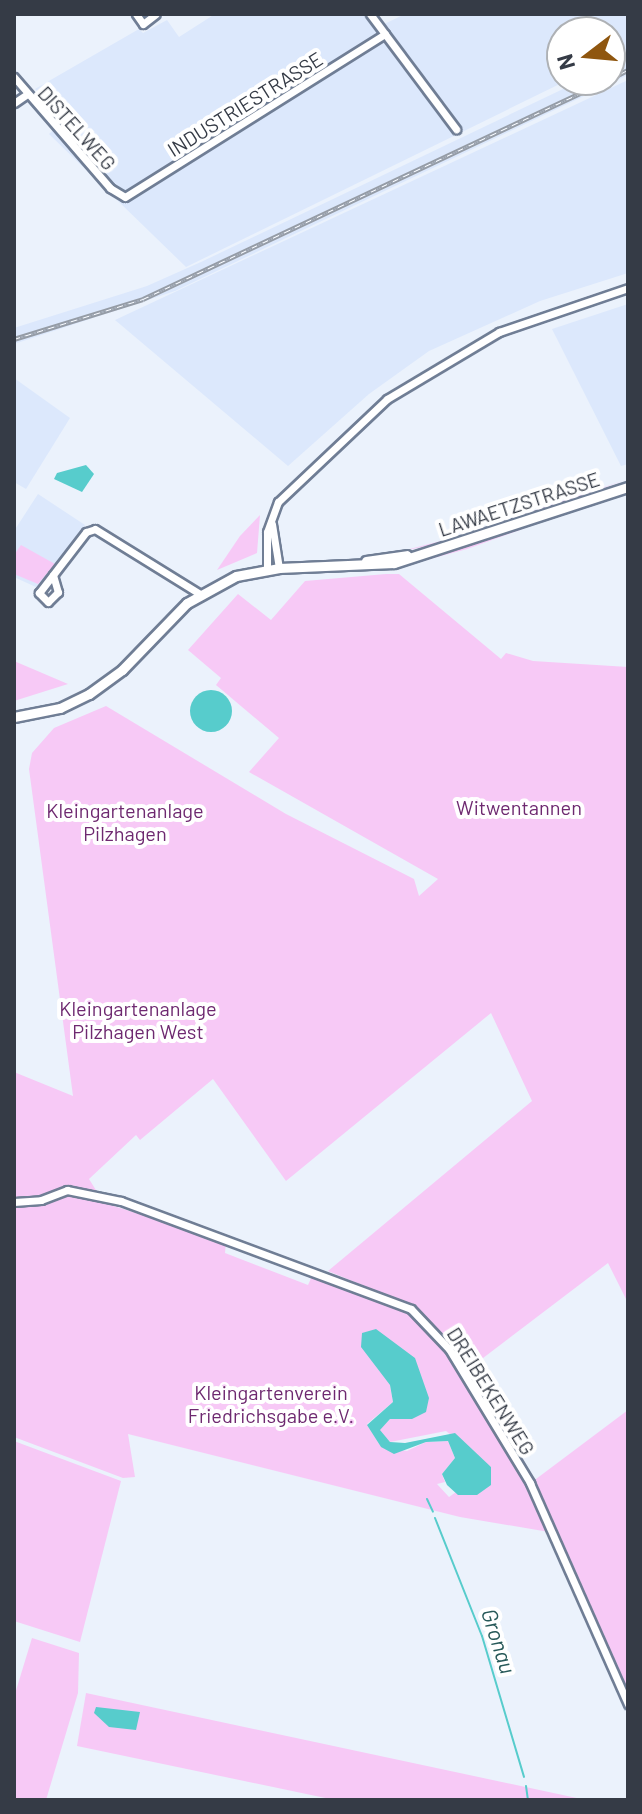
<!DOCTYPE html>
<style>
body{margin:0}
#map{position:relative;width:642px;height:1814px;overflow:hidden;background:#ebf2fc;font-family:Barlow,sans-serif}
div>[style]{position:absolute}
.built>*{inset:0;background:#dce8fc}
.green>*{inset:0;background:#f7c9f6}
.water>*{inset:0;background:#57cccc}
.round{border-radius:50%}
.stream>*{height:2px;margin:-1px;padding:0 1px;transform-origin:1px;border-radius:1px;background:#57cccc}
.roads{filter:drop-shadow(2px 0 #707e95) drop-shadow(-2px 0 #707e95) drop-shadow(0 2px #707e95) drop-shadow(0 -2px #707e95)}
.street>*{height:7px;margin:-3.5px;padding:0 3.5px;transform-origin:3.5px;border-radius:3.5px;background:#fff}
.secondary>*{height:9px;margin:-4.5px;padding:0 4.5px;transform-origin:4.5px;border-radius:4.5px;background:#fff}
.rail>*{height:5px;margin-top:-2.5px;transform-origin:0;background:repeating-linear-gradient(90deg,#fff 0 6px,#959ca6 0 12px);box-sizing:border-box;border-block:2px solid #959ca6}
span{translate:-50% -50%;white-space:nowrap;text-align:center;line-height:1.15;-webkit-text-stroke:8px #fff;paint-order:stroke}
.street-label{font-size:20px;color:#353b46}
.park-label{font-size:20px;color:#6e2970}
.water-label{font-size:22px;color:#275959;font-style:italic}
.frame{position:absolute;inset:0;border:16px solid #353b46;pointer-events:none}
.north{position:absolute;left:546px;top:16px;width:80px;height:80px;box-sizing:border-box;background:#fff;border:2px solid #aeb1b5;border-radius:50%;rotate:254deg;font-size:22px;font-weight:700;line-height:32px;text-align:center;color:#353b46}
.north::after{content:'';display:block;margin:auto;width:28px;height:36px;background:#8f560f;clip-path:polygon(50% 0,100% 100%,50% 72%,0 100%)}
</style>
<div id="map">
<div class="built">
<i style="clip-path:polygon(215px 14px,363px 14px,374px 29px,405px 14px,628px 14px,628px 49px,610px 59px,610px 32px,562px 32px,562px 80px,568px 80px,186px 267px,49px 134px,64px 120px,35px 89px,139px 29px,143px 33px,167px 20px,179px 37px)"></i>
<i style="clip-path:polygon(628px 58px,628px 75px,175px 291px,14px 344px,14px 328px,147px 286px,201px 262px,582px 80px,610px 80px,610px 67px)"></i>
<i style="clip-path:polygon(628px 80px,628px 273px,540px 301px,429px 351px,369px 394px,288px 466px,115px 320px)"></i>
<i style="clip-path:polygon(628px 304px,628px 464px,621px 466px,552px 329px)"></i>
<i style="clip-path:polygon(14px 378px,70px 418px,26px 489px,14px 482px)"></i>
<i style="clip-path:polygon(38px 494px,85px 525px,38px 588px,14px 577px,14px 531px)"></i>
</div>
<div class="green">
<i style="clip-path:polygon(628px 479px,462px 538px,390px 554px,453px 538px)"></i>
<i style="clip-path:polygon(628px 491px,467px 549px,408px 565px,409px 562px)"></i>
<i style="clip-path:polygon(260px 515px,257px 553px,217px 570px,240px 536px)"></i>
<i style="clip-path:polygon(21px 545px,55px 564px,38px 584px,14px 574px,14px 555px)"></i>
<i style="clip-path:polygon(evenodd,386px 574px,399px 574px,501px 659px,506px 653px,533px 661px,628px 667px,628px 1303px,608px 1263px,466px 1371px,413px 1306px,328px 1271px,532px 1101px,491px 1013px,286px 1181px,213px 1079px,140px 1140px,136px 1135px,89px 1179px,104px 1203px,226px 1241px,225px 1253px,308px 1285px,313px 1274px,410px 1312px,444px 1349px,527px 1485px,549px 1532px,460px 1517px,128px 1434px,135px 1477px,123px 1478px,14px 1437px,14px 1072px,73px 1096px,29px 769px,32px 753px,54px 728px,106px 706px,286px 814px,414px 879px,419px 896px,438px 879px,249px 772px,279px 738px,216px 685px,221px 678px,188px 650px,238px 594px,271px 620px,305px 581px,386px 574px,390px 1385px,412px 1419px,390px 1419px,379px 1430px,390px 1442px,446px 1431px,491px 1467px,449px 1497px,437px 1484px,445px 1482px,442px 1474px,455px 1458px,448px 1441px,426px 1442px,407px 1451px,381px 1447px,367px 1424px,393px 1402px,390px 1385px)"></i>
<i style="clip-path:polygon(14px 661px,68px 684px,14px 701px)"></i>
<i style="clip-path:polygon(628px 1410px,628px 1694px,532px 1482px)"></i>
<i style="clip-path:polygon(14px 1441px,121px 1481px,80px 1642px,14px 1621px)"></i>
<i style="clip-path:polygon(32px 1638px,79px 1653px,78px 1693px,46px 1800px,14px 1800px,14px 1697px)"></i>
<i style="clip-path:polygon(86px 1693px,586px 1800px,335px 1800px,77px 1746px)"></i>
</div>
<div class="water">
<i style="clip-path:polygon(86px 465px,94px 474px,82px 492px,54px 479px,57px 473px)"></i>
<i class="round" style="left:190px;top:690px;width:42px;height:42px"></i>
<i style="clip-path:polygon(376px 1329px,415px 1358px,429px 1398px,426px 1412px,412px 1419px,390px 1419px,380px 1430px,390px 1442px,405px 1443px,455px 1433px,491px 1467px,491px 1485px,477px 1495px,458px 1495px,447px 1485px,442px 1474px,455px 1458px,448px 1441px,426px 1442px,394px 1454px,381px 1447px,367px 1425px,393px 1402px,390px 1385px,361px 1347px,362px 1333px)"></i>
<i style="clip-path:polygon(96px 1707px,140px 1712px,136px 1730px,109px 1727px,94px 1713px)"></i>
</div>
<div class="stream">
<i style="left:427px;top:1499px;width:14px;rotate:65deg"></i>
<i style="left:435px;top:1518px;width:127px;rotate:68.3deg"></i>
<i style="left:482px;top:1636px;width:147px;rotate:73.4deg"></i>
<i style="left:526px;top:1786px;width:14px;rotate:82deg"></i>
</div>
<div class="roads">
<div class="street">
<i style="left:136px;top:14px;width:12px;rotate:55deg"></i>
<i style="left:143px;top:24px;width:16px;rotate:-38deg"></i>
<i style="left:370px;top:14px;width:144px;rotate:53.2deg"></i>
<i style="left:14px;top:77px;width:147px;rotate:49.1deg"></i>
<i style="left:110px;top:188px;width:17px;rotate:31deg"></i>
<i style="left:125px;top:197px;width:307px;rotate:-32.1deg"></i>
<i style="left:14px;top:103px;width:14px;rotate:-34deg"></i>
<i style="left:272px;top:524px;width:45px;rotate:81deg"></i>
<i style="left:267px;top:569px;width:37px;rotate:-90deg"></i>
<i style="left:267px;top:532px;width:32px;rotate:-70deg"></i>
<i style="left:278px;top:502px;width:150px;rotate:-43.4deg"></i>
<i style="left:387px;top:399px;width:131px;rotate:-30.9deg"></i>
<i style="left:499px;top:332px;width:136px;rotate:-18.8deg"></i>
<i style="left:53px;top:575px;width:18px;rotate:74deg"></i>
<i style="left:58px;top:592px;width:14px;rotate:135deg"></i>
<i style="left:48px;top:602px;width:13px;rotate:-135deg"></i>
<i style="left:39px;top:593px;width:77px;rotate:-52.4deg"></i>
<i style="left:86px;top:532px;width:9px;rotate:-18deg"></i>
<i style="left:95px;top:529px;width:123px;rotate:31.8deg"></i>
<i style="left:14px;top:1202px;width:27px;rotate:-4deg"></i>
<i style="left:41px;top:1200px;width:28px;rotate:-21deg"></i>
<i style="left:67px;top:1190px;width:55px;rotate:11.5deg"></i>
<i style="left:121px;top:1201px;width:309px;rotate:20.4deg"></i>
<i style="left:411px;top:1309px;width:55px;rotate:46.5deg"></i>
<i style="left:449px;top:1349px;width:157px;rotate:58.8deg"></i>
<i style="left:530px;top:1483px;width:242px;rotate:66.1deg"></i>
</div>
<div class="secondary">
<i style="left:366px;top:561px;width:41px;rotate:-8.3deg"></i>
<i style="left:14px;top:717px;width:47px;rotate:-11.1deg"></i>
<i style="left:60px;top:708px;width:32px;rotate:-26deg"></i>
<i style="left:89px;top:694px;width:41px;rotate:-36deg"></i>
<i style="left:122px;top:670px;width:93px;rotate:-45.9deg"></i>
<i style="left:187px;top:603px;width:56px;rotate:-28.9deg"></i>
<i style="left:236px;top:576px;width:44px;rotate:-10.5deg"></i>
<i style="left:279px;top:568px;width:115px;rotate:-2.5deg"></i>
<i style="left:394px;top:563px;width:246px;rotate:-18deg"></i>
</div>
</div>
<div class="rail">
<i style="left:610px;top:79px;width:20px;rotate:-27deg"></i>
<i style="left:14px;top:339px;width:135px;rotate:-17.2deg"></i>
<i style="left:143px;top:299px;width:514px;rotate:-25.22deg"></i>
</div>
<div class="street-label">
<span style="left:245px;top:104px;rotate:-32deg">INDUSTRIESTRASSE</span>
<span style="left:77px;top:128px;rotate:48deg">DISTELWEG</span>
<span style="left:519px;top:504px;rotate:-18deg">LAWAETZSTRASSE</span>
<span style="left:491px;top:1391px;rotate:58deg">DREIBEKENWEG</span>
</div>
<div class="park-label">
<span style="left:519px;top:807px">Witwentannen</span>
<span style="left:125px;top:822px">Kleingartenanlage<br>Pilzhagen</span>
<span style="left:138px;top:1020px">Kleingartenanlage<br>Pilzhagen West</span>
<span style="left:271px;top:1404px">Kleingartenverein<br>Friedrichsgabe e.V.</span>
</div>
<div class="water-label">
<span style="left:499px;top:1641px;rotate:72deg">Gronau</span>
</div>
<div class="frame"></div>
<div class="north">N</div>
</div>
